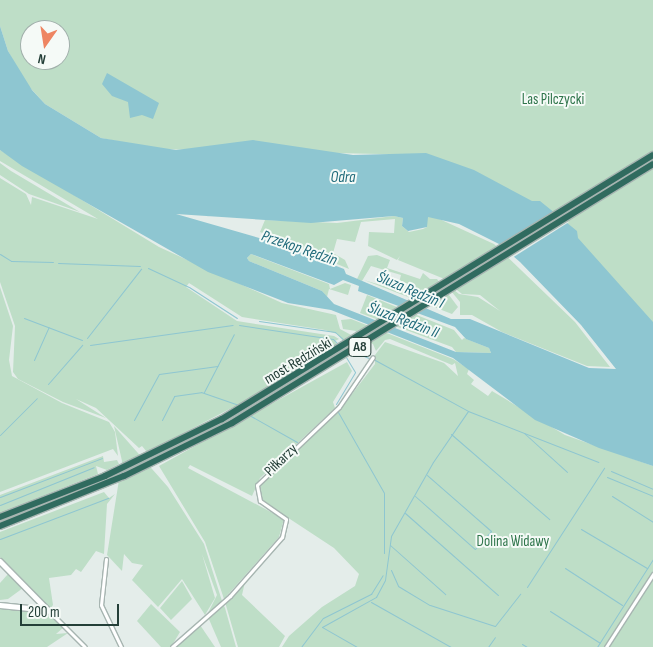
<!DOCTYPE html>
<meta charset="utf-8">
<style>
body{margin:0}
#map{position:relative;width:653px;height:647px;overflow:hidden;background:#e4edea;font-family:"Sofia Sans Condensed",sans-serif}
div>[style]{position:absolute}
.green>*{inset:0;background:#bedec7}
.water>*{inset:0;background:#8ec6d1}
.pier>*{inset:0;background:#e4edea}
.stream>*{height:1px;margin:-0.5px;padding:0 0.5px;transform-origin:0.5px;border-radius:0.5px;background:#8ec6d1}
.roads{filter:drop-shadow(1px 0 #a7b5b1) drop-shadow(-1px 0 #a7b5b1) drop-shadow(0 1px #a7b5b1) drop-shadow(0 -1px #a7b5b1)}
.minor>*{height:3px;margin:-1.5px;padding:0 1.5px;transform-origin:1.5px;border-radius:1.5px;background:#fff}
.tertiary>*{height:4.5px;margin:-2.25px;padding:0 2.25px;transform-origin:2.25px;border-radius:2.25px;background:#fff}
.motorway>*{height:6px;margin:-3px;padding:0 3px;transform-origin:3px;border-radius:3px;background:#306b5f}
span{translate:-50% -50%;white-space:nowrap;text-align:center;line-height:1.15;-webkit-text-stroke:4px #f5faf7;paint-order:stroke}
.shield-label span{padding:1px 4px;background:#f5faf7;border:1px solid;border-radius:4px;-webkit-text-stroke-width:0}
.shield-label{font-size:14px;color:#243f38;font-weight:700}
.park-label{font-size:15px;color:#2f754b}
.street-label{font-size:15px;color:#243f38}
.water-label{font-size:16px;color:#1f6a7a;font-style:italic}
.north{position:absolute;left:20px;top:20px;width:50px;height:50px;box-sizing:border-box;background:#f5faf7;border:1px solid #a1afab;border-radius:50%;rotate:193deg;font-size:14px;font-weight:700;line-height:20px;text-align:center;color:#243f38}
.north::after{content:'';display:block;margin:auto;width:18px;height:22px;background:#ee8562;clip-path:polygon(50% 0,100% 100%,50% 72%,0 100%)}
.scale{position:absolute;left:20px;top:604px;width:99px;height:22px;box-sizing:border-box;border:2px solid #243f38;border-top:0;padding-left:6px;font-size:15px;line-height:18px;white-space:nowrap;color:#243f38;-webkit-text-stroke:4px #f5faf7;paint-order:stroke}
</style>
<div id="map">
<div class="green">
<i style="clip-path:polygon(evenodd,0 0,653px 0,653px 323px,531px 201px,425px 155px,155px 149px,101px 138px,45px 104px,24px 81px,8px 51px,0 26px,0 0,30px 30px,60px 30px,60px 60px,30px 60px,30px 30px)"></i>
<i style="clip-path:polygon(0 150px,159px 247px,282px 303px,336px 315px,340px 329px,353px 336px,344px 342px,337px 334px,325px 330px,242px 317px,189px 283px,186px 287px,237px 321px,334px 336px,339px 339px,335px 341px,338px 346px,245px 401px,147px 452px,142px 446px,139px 448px,96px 408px,76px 399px,106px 418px,63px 402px,18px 379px,13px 372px,15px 326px,0 282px,0 178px,26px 194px,31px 205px,32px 197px,98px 219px,0 161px)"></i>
<i style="clip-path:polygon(0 163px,11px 171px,80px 212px,29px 194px,0 175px)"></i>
<i style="clip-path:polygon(394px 216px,403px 218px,402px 226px,409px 232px,423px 229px,427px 227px,427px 217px,435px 217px,494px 244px,575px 322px,610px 367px,587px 366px,502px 332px,472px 315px,460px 315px,460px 302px,443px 281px,459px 294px,478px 297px,500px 311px,480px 295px,462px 294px,442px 278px,398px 260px,400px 256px,397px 260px,368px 246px,369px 232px,394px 233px,395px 219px,361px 222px,355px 242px,337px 239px,333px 253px,345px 260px,349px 269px,260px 232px,265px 220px,337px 223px)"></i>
<i style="clip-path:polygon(251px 254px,329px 284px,330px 289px,345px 283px,351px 285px,348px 295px,329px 289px,327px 297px,322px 291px,249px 261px,247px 258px)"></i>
<i style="clip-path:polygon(377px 255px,390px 260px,387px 268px,420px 279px,423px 273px,430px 279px,437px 279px,458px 307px,452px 314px,364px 280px,397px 290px,401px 275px,371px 266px,362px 281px,357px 279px,368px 256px)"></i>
<i style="clip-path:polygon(0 287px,13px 326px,9px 360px,12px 376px,62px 403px,109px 422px,115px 432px,118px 456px,113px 449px,0 492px)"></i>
<i style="clip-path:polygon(367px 295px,454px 330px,462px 340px,464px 338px,489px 348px,491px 353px,456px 352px,452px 347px,360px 313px)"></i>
<i style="clip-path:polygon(351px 319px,453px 359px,469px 369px,467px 374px,474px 380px,471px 384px,488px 396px,492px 391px,565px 435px,653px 466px,653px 647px,282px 647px,289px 636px,322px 607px,355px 586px,359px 574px,334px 548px,261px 500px,260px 483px,342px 407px,375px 364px,375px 355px,385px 342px,444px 363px,458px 376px,455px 363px,452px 365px,390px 339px,385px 340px,376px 351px,373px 344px,354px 335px,356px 331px,343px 329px,341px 320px)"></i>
<i style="clip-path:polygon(347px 362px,352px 371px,333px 402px,335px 408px,260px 478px,252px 496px,190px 465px,188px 468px,284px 519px,279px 537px,224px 599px,205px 542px,159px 466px)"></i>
<i style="clip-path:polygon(114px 426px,168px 487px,204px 544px,222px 601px,208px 613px,217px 595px,202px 554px,215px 598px,205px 615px,182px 579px,158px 607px,132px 580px,143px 565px,132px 563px,124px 554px,122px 571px,107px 555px,122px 461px)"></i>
<i style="clip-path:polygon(103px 456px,104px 462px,117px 460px,119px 464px,107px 470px,96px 466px,98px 474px,0 513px,0 495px)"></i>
<i style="clip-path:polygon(104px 492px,109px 498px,115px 494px,107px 504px,104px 554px,96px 551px,81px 572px,76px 569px,71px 575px,49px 578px,53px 605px,50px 609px,0 557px,0 532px)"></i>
<i style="clip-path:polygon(8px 574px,23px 588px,8px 599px,0 600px,0 583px)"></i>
<i style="clip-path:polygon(182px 581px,192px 599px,171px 620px,160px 608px)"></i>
<i style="clip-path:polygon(245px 582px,242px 595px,285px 636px,279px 647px,238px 647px,225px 602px)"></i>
<i style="clip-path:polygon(151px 604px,180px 632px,171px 647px,161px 647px,137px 621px)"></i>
<i style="clip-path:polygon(223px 604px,225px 608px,236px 647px,221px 647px,208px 617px)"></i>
<i style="clip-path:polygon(0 606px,47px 612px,64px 627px,56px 634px,68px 633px,47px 647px,0 647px)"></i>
<i style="clip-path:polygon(200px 625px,215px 647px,175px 647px,184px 638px)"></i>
</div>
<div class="water">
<i style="clip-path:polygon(evenodd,0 26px,8px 51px,32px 90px,45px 104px,101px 138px,176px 150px,253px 140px,353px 155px,426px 153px,474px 170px,532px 201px,540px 201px,577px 231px,578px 238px,653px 322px,653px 466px,599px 448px,535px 420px,453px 358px,331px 310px,288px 303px,208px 272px,22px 166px,0 150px,0 26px,176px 214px,311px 223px,394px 216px,403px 218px,402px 226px,408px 231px,427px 227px,428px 217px,459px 224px,499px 244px,520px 262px,581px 325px,616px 369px,589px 368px,470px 319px,451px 319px,346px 274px,344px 269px,280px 244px,176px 214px,0 26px,251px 254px,334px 285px,343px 280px,359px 286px,358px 291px,455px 327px,466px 339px,489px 348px,491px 353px,456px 352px,334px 304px,322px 291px,249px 261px,247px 258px,251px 254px)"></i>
<i style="clip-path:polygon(107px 73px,159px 103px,153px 119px,142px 115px,130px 118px,128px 102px,112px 96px,102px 84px)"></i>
</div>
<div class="pier">
<i style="clip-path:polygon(554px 211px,569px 222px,512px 258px,498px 246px)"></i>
</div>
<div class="stream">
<i style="left:0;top:254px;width:13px;rotate:32deg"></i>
<i style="left:11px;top:261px;width:42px;rotate:1.4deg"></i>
<i style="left:58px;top:263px;width:82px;rotate:2.1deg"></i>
<i style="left:148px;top:268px;width:45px;rotate:24.9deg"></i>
<i style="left:189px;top:287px;width:57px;rotate:32.9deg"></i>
<i style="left:24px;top:318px;width:62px;rotate:20.8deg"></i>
<i style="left:259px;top:321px;width:77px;rotate:8.2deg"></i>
<i style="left:335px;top:332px;width:13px;rotate:42deg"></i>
<i style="left:239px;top:325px;width:95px;rotate:8.5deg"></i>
<i style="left:333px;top:339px;width:8px;rotate:45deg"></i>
<i style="left:87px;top:338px;width:88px;rotate:-52deg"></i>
<i style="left:90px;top:345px;width:144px;rotate:-8deg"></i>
<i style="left:354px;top:352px;width:16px;rotate:22deg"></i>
<i style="left:34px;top:360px;width:36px;rotate:-66deg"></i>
<i style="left:375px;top:360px;width:106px;rotate:28.7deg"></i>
<i style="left:468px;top:411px;width:140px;rotate:21.4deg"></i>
<i style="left:48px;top:384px;width:52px;rotate:-48.9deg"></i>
<i style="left:204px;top:392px;width:65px;rotate:-62.7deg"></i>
<i style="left:336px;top:404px;width:37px;rotate:-59deg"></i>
<i style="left:355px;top:372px;width:17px;rotate:-121deg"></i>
<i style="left:338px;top:412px;width:93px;rotate:60.4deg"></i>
<i style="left:384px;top:493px;width:60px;rotate:90deg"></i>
<i style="left:249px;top:415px;width:55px;rotate:29.4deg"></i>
<i style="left:134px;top:420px;width:52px;rotate:-61.5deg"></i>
<i style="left:159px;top:374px;width:59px;rotate:-7.9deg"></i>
<i style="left:162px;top:420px;width:27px;rotate:-63deg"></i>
<i style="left:174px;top:396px;width:27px;rotate:-8deg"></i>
<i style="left:201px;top:392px;width:39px;rotate:19deg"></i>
<i style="left:524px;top:433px;width:58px;rotate:42.2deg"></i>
<i style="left:451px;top:434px;width:130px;rotate:40.9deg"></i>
<i style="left:0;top:435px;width:52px;rotate:-45deg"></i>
<i style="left:611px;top:471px;width:46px;rotate:23.2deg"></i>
<i style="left:607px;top:477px;width:50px;rotate:22.4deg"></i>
<i style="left:415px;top:496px;width:80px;rotate:41.5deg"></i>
<i style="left:475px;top:549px;width:24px;rotate:-48deg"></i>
<i style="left:491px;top:531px;width:85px;rotate:-138.8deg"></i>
<i style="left:612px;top:496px;width:49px;rotate:32.4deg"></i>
<i style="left:0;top:497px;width:109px;rotate:-20.9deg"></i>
<i style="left:0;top:505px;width:101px;rotate:-22deg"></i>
<i style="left:405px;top:513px;width:124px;rotate:41.4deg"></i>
<i style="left:581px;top:529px;width:77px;rotate:30.6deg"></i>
<i style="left:0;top:539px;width:116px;rotate:-20.8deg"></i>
<i style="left:390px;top:545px;width:74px;rotate:41.7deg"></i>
<i style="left:565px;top:568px;width:68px;rotate:33deg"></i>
<i style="left:391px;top:570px;width:17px;rotate:66deg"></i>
<i style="left:398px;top:586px;width:37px;rotate:31deg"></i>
<i style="left:430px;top:605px;width:68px;rotate:17.9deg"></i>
<i style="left:495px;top:626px;width:41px;rotate:-52deg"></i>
<i style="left:527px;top:587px;width:142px;rotate:-57.1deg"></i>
<i style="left:371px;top:602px;width:92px;rotate:29.4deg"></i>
<i style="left:550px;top:611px;width:59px;rotate:32.6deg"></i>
<i style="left:522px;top:644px;width:6px;rotate:31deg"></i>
<i style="left:301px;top:647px;width:36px;rotate:-53deg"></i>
<i style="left:323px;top:618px;width:54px;rotate:-26.6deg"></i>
<i style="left:371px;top:594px;width:22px;rotate:-58deg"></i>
<i style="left:357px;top:647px;width:40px;rotate:-150.3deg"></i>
<i style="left:322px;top:627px;width:62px;rotate:-29.1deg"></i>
<i style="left:376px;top:597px;width:19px;rotate:-62deg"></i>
<i style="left:385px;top:580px;width:44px;rotate:-82.2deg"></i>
<i style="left:391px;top:536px;width:85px;rotate:-60.4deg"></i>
<i style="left:433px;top:462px;width:62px;rotate:-55.5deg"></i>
<i style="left:488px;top:647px;width:12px;rotate:-55deg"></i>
<i style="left:597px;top:647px;width:104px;rotate:-57.5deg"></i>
</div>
<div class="roads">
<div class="minor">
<i style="left:106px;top:559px;width:46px;rotate:96.2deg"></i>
<i style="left:101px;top:605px;width:47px;rotate:64.5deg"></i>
<i style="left:48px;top:610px;width:52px;rotate:45deg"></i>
<i style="left:172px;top:647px;width:77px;rotate:-41.3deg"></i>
<i style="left:230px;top:596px;width:79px;rotate:-48.6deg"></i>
<i style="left:282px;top:537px;width:18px;rotate:-77deg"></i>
<i style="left:286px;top:519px;width:32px;rotate:-145deg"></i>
<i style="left:260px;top:501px;width:16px;rotate:-101deg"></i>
<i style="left:257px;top:485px;width:113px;rotate:-43.6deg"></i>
<i style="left:339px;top:407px;width:60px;rotate:-55.8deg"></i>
<i style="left:606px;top:647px;width:87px;rotate:-57.2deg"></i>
</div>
<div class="tertiary">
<i style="left:0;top:561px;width:69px;rotate:45.6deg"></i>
<i style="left:0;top:605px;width:48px;rotate:5.9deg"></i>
</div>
<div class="motorway">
<i style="left:0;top:517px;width:113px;rotate:-21.3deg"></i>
<i style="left:105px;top:476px;width:130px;rotate:-26deg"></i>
<i style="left:222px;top:419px;width:505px;rotate:-31.49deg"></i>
<i style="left:0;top:526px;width:134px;rotate:-22deg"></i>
<i style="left:124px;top:476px;width:120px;rotate:-26.1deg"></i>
<i style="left:232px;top:423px;width:494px;rotate:-31.6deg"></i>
</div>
</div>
<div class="shield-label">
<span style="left:360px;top:347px">A8</span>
</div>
<div class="park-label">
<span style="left:553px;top:100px">Las Pilczycki</span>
<span style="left:513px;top:542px">Dolina Widawy</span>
</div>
<div class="street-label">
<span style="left:298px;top:361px;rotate:-31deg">most Rędziński</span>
<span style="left:281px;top:460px;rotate:-44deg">Piłkarzy</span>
</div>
<div class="water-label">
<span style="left:343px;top:178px">Odra</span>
<span style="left:299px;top:249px;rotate:19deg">Przekop Rędzin</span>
<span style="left:410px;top:291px;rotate:23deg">Śluza Rędzin I</span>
<span style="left:403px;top:321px;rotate:21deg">Śluza Rędzin II</span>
</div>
<div class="north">N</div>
<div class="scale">200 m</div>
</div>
